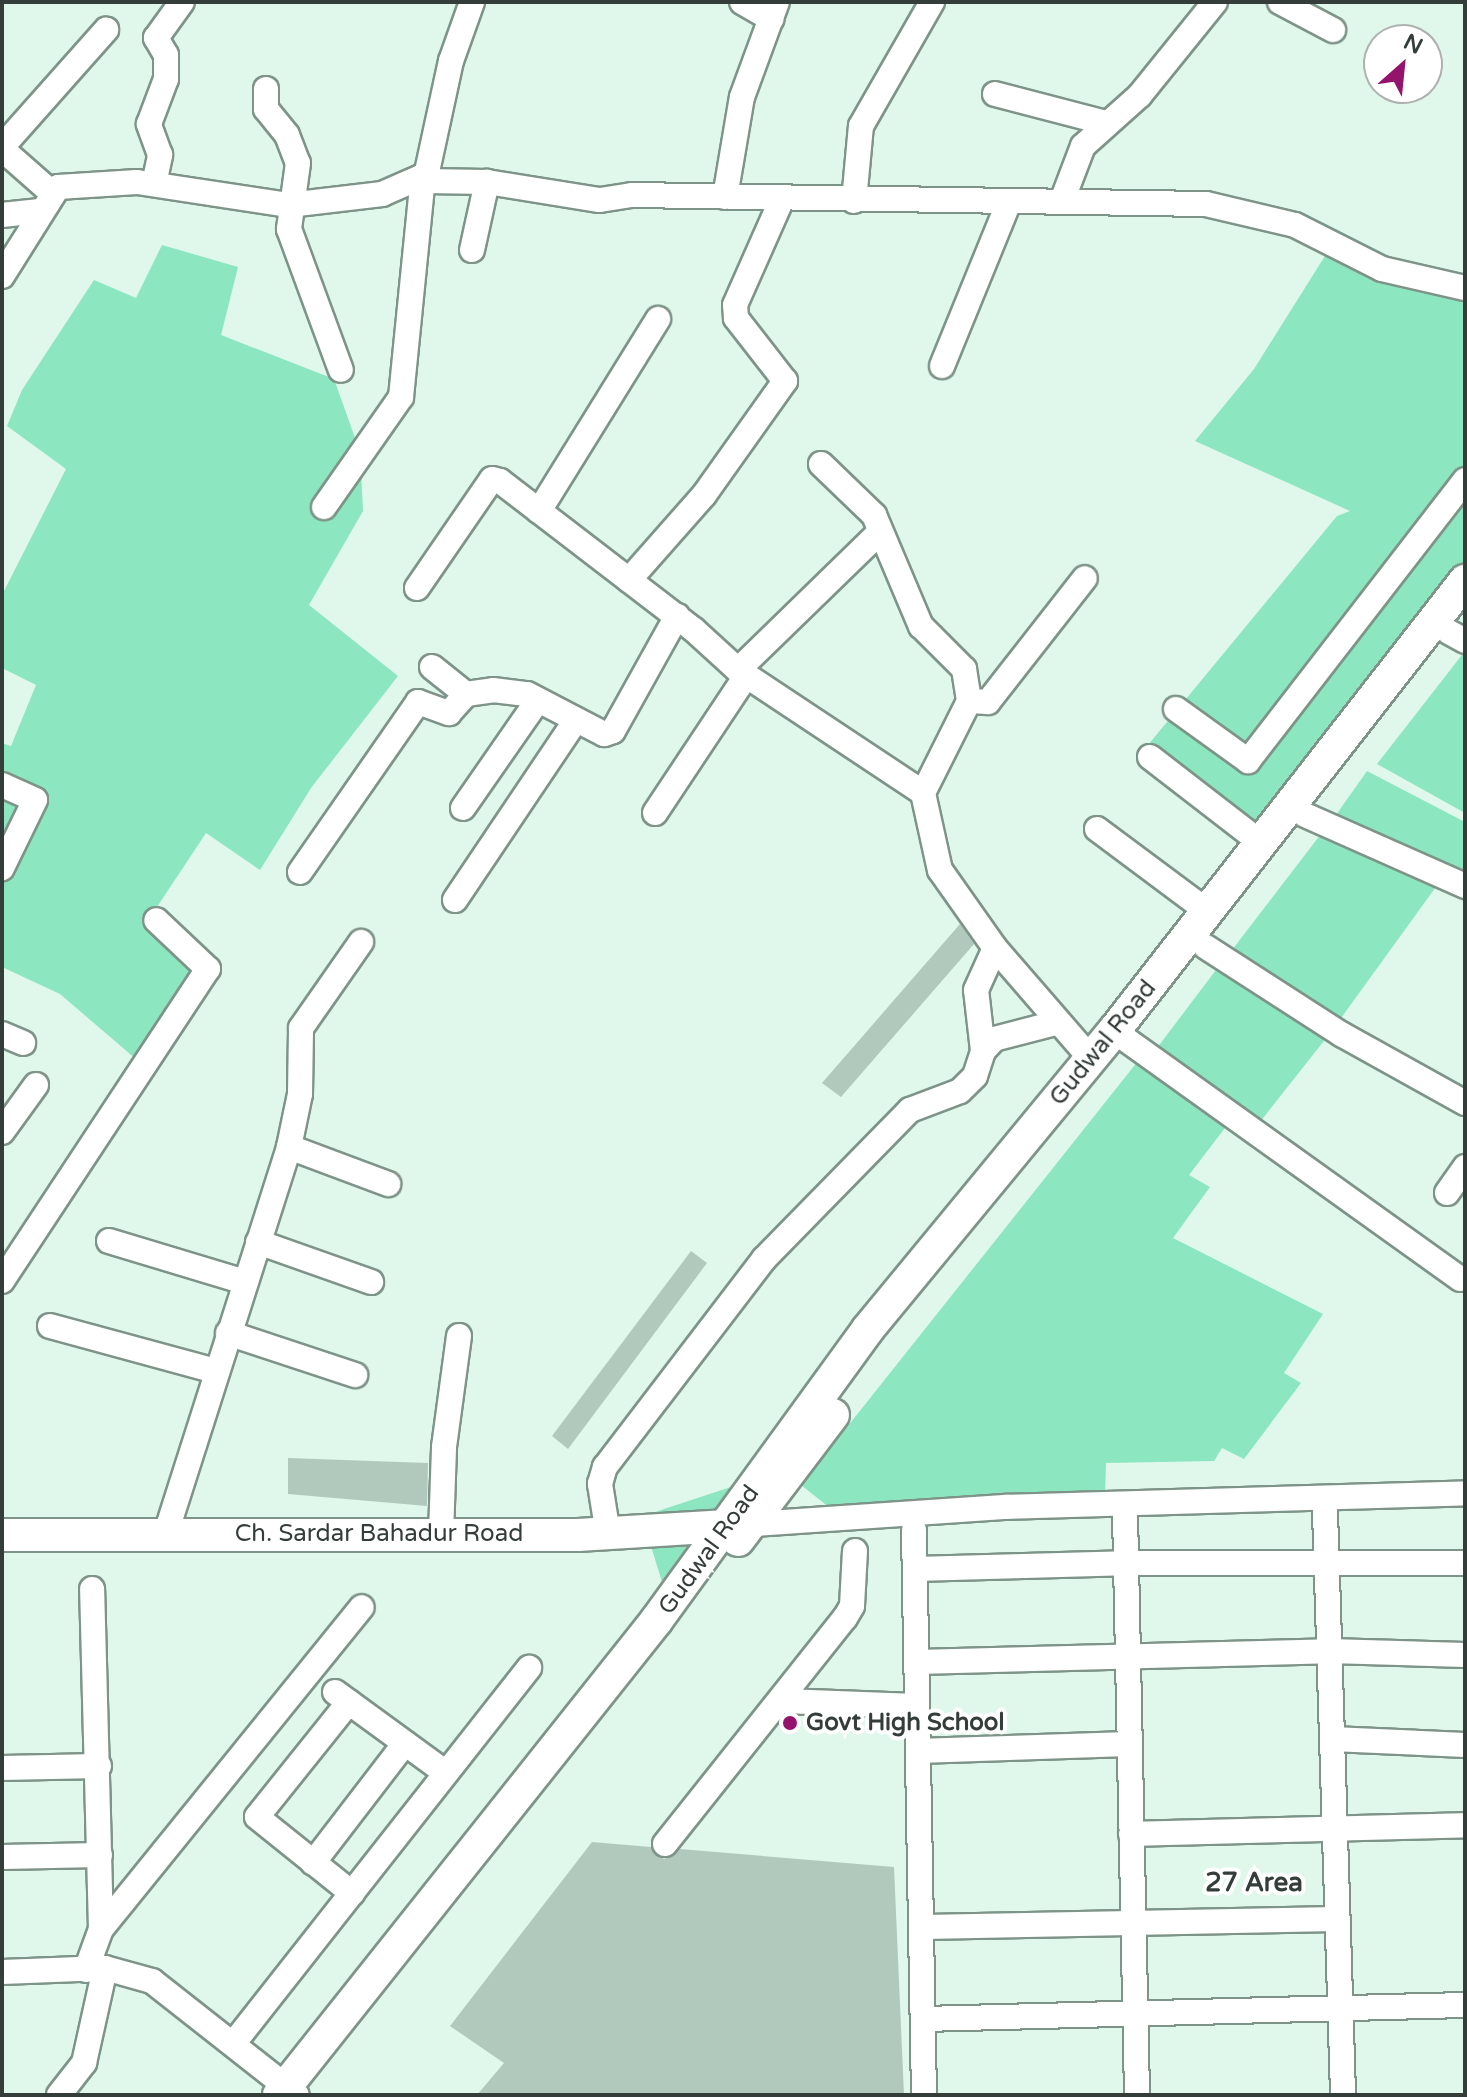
<!DOCTYPE html>
<style>
body{margin:0}
#map{position:relative;width:1467px;height:2097px;overflow:hidden;background:#dff8eb;font-family:"Varela Round",sans-serif}
div>[style]{position:absolute}
.green>*{inset:0;background:#8ce6bf}
.building>*{inset:0;background:#b1c9bd}
.roads{filter:drop-shadow(2px 0 #7e9489) drop-shadow(-2px 0 #7e9489) drop-shadow(0 2px #7e9489) drop-shadow(0 -2px #7e9489)}
.minor>*{height:24px;margin:-12px;padding:0 12px;transform-origin:12px;border-radius:12px;background:#fff}
.major>*{height:32px;margin:-16px;padding:0 16px;transform-origin:16px;border-radius:16px;background:#fff}
.dots>*{width:22px;height:22px;translate:-50% -50%;box-sizing:border-box;border:4px solid #fff;border-radius:50%}
span{translate:-50% -50%;white-space:nowrap;text-align:center;line-height:1.15;-webkit-text-stroke:8px #fff;paint-order:stroke}
.street-label{font-size:24px;color:#343d39}
.poi-label{font-size:24px;color:#343d39;font-weight:700}
.left{translate:0 -50%;text-align:left}
.neighbourhood-label{font-size:26px;color:#343d39;font-weight:700}
.frame{position:absolute;inset:0;border:4px solid #343d39;pointer-events:none}
.north{position:absolute;left:1363px;top:24px;width:80px;height:80px;box-sizing:border-box;background:#fff;border:2px solid #aeb1b0;border-radius:50%;rotate:27deg;font-size:22px;font-weight:700;line-height:32px;text-align:center;color:#343d39}
.north::after{content:'';display:block;margin:auto;width:28px;height:36px;background:#94136d;clip-path:polygon(50% 0,100% 100%,50% 72%,0 100%)}
</style>
<div id="map">
<div class="green">
<i style="clip-path:polygon(162px 245px,238px 267px,221px 335px,334px 379px,360px 452px,363px 511px,309px 605px,398px 676px,311px 788px,260px 870px,206px 833px,149px 919px,198px 968px,137px 1060px,60px 994px,2px 967px,2px 881px,23px 839px,2px 828px,2px 743px,11px 746px,36px 685px,2px 668px,2px 595px,66px 469px,7px 426px,22px 390px,94px 280px,136px 298px)"></i>
<i style="clip-path:polygon(1330px 248px,1465px 288px,1465px 569px,1258px 830px,1148px 745px,1337px 516px,1350px 511px,1195px 441px,1254px 369px)"></i>
<i style="clip-path:polygon(1465px 651px,1465px 813px,1377px 764px)"></i>
<i style="clip-path:polygon(1367px 771px,1465px 822px,1465px 878px,1331px 822px)"></i>
<i style="clip-path:polygon(1324px 830px,1438px 884px,1336px 1025px,1229px 954px)"></i>
<i style="clip-path:polygon(1222px 962px,1327px 1037px,1256px 1127px,1157px 1048px)"></i>
<i style="clip-path:polygon(1138px 1061px,1231px 1120px,1189px 1175px,1210px 1187px,1173px 1238px,1323px 1314px,1284px 1373px,1301px 1383px,1244px 1459px,1222px 1448px,1214px 1461px,1106px 1463px,1105px 1497px,830px 1508px,801px 1485px)"></i>
<i style="clip-path:polygon(740px 1484px,722px 1512px,655px 1512px)"></i>
<i style="clip-path:polygon(650px 1543px,691px 1548px,662px 1582px)"></i>
</div>
<div class="building">
<i style="clip-path:polygon(960px 924px,974px 944px,841px 1097px,822px 1083px)"></i>
<i style="clip-path:polygon(691px 1251px,707px 1263px,568px 1449px,552px 1436px)"></i>
<i style="clip-path:polygon(288px 1458px,428px 1463px,427px 1506px,288px 1494px)"></i>
<i style="clip-path:polygon(592px 1842px,651px 1847px,664px 1859px,680px 1849px,894px 1867px,904px 2095px,477px 2095px,504px 2063px,450px 2026px)"></i>
</div>
<div class="roads">
<div class="minor">
<i style="left:742px;top:2px;width:34px;rotate:30deg"></i>
<i style="left:1280px;top:2px;width:60px;rotate:27.8deg"></i>
<i style="left:266px;top:89px;width:20px;rotate:90deg"></i>
<i style="left:266px;top:109px;width:33px;rotate:51deg"></i>
<i style="left:287px;top:135px;width:30px;rotate:69deg"></i>
<i style="left:298px;top:163px;width:67px;rotate:97.8deg"></i>
<i style="left:289px;top:229px;width:150px;rotate:69.8deg"></i>
<i style="left:995px;top:94px;width:115px;rotate:14.6deg"></i>
<i style="left:2px;top:147px;width:157px;rotate:-48.4deg"></i>
<i style="left:2px;top:149px;width:65px;rotate:41.3deg"></i>
<i style="left:425px;top:181px;width:123px;rotate:-77.8deg"></i>
<i style="left:451px;top:61px;width:63px;rotate:-70.4deg"></i>
<i style="left:154px;top:184px;width:30px;rotate:-78deg"></i>
<i style="left:160px;top:155px;width:33px;rotate:-110deg"></i>
<i style="left:149px;top:124px;width:48px;rotate:-69.3deg"></i>
<i style="left:166px;top:79px;width:24px;rotate:-90deg"></i>
<i style="left:166px;top:55px;width:20px;rotate:-120deg"></i>
<i style="left:156px;top:38px;width:44px;rotate:-54.2deg"></i>
<i style="left:725px;top:197px;width:101px;rotate:-80.4deg"></i>
<i style="left:742px;top:97px;width:101px;rotate:-69.8deg"></i>
<i style="left:854px;top:201px;width:75px;rotate:-84.7deg"></i>
<i style="left:861px;top:126px;width:143px;rotate:-60.2deg"></i>
<i style="left:1062px;top:201px;width:59px;rotate:-69.1deg"></i>
<i style="left:1083px;top:146px;width:76px;rotate:-41.8deg"></i>
<i style="left:1140px;top:95px;width:119px;rotate:-51.1deg"></i>
<i style="left:2px;top:215px;width:38px;rotate:-6deg"></i>
<i style="left:472px;top:250px;width:70px;rotate:-77.6deg"></i>
<i style="left:2px;top:276px;width:105px;rotate:-57.8deg"></i>
<i style="left:58px;top:187px;width:79px;rotate:-3.6deg"></i>
<i style="left:137px;top:182px;width:154px;rotate:8.6deg"></i>
<i style="left:289px;top:205px;width:94px;rotate:-6.7deg"></i>
<i style="left:382px;top:194px;width:45px;rotate:-23.7deg"></i>
<i style="left:423px;top:176px;width:5px;rotate:68deg"></i>
<i style="left:425px;top:181px;width:62px;rotate:0.9deg"></i>
<i style="left:487px;top:182px;width:114px;rotate:9.1deg"></i>
<i style="left:600px;top:200px;width:32px;rotate:-9deg"></i>
<i style="left:632px;top:195px;width:574px;rotate:0.9deg"></i>
<i style="left:1206px;top:204px;width:91px;rotate:13.3deg"></i>
<i style="left:1295px;top:225px;width:97px;rotate:26.8deg"></i>
<i style="left:1382px;top:269px;width:85px;rotate:12.9deg"></i>
<i style="left:942px;top:366px;width:175px;rotate:-67.8deg"></i>
<i style="left:821px;top:464px;width:74px;rotate:43.9deg"></i>
<i style="left:874px;top:515px;width:121px;rotate:67.1deg"></i>
<i style="left:921px;top:626px;width:61px;rotate:45deg"></i>
<i style="left:964px;top:669px;width:32px;rotate:81deg"></i>
<i style="left:324px;top:507px;width:134px;rotate:-55deg"></i>
<i style="left:401px;top:397px;width:222px;rotate:-84.3deg"></i>
<i style="left:539px;top:511px;width:226px;rotate:-58.2deg"></i>
<i style="left:629px;top:580px;width:113px;rotate:-48.6deg"></i>
<i style="left:704px;top:495px;width:140px;rotate:-54.6deg"></i>
<i style="left:785px;top:381px;width:80px;rotate:-127.9deg"></i>
<i style="left:736px;top:318px;width:13px;rotate:-94deg"></i>
<i style="left:735px;top:305px;width:116px;rotate:-66.1deg"></i>
<i style="left:417px;top:588px;width:132px;rotate:-55.5deg"></i>
<i style="left:492px;top:479px;width:8px;rotate:14deg"></i>
<i style="left:500px;top:481px;width:245px;rotate:37.5deg"></i>
<i style="left:694px;top:630px;width:59px;rotate:42.3deg"></i>
<i style="left:738px;top:670px;width:222px;rotate:33.6deg"></i>
<i style="left:923px;top:793px;width:79px;rotate:77.6deg"></i>
<i style="left:940px;top:870px;width:95px;rotate:54.8deg"></i>
<i style="left:995px;top:948px;width:147px;rotate:49.1deg"></i>
<i style="left:1449px;top:632px;width:18px;rotate:29deg"></i>
<i style="left:432px;top:667px;width:43px;rotate:38.5deg"></i>
<i style="left:466px;top:694px;width:27px;rotate:-8deg"></i>
<i style="left:493px;top:690px;width:34px;rotate:7deg"></i>
<i style="left:527px;top:694px;width:87px;rotate:27.5deg"></i>
<i style="left:604px;top:734px;width:9px;rotate:-18deg"></i>
<i style="left:613px;top:731px;width:132px;rotate:-60.9deg"></i>
<i style="left:738px;top:670px;width:198px;rotate:-44.2deg"></i>
<i style="left:1176px;top:709px;width:89px;rotate:35.8deg"></i>
<i style="left:1248px;top:761px;width:355px;rotate:-52.3deg"></i>
<i style="left:1150px;top:757px;width:139px;rotate:37.7deg"></i>
<i style="left:2px;top:785px;width:36px;rotate:24deg"></i>
<i style="left:35px;top:800px;width:76px;rotate:115.9deg"></i>
<i style="left:923px;top:793px;width:103px;rotate:-63.4deg"></i>
<i style="left:969px;top:701px;width:19px;rotate:3deg"></i>
<i style="left:988px;top:702px;width:157px;rotate:-52deg"></i>
<i style="left:463px;top:808px;width:131px;rotate:-55.2deg"></i>
<i style="left:655px;top:813px;width:164px;rotate:-56.4deg"></i>
<i style="left:1305px;top:815px;width:175px;rotate:23.9deg"></i>
<i style="left:1097px;top:829px;width:137px;rotate:36.7deg"></i>
<i style="left:300px;top:872px;width:207px;rotate:-55.2deg"></i>
<i style="left:418px;top:702px;width:33px;rotate:20deg"></i>
<i style="left:449px;top:713px;width:25px;rotate:-48deg"></i>
<i style="left:455px;top:900px;width:217px;rotate:-56.1deg"></i>
<i style="left:1206px;top:947px;width:161px;rotate:32.8deg"></i>
<i style="left:1341px;top:1034px;width:142px;rotate:29.1deg"></i>
<i style="left:1114px;top:1031px;width:426px;rotate:35.6deg"></i>
<i style="left:2px;top:1034px;width:23px;rotate:23deg"></i>
<i style="left:983px;top:1051px;width:16px;rotate:-47deg"></i>
<i style="left:994px;top:1039px;width:64px;rotate:-14.5deg"></i>
<i style="left:2px;top:1132px;width:58px;rotate:-54.1deg"></i>
<i style="left:289px;top:1147px;width:106px;rotate:20.5deg"></i>
<i style="left:1447px;top:1193px;width:32px;rotate:-55deg"></i>
<i style="left:109px;top:1241px;width:142px;rotate:16.8deg"></i>
<i style="left:258px;top:1242px;width:120px;rotate:19.5deg"></i>
<i style="left:2px;top:1281px;width:374px;rotate:-56.6deg"></i>
<i style="left:208px;top:969px;width:71px;rotate:-136.7deg"></i>
<i style="left:50px;top:1326px;width:172px;rotate:15.2deg"></i>
<i style="left:228px;top:1333px;width:134px;rotate:18.3deg"></i>
<i style="left:1325px;top:1511px;width:584px;rotate:88.23deg"></i>
<i style="left:1125px;top:1512px;width:583px;rotate:88.82deg"></i>
<i style="left:755px;top:1524px;width:252px;rotate:-3.9deg"></i>
<i style="left:1006px;top:1507px;width:459px;rotate:-1.7deg"></i>
<i style="left:914px;top:1530px;width:565px;rotate:88.99deg"></i>
<i style="left:166px;top:1533px;width:405px;rotate:-72.3deg"></i>
<i style="left:289px;top:1147px;width:54px;rotate:-78.3deg"></i>
<i style="left:300px;top:1094px;width:66px;rotate:-89.1deg"></i>
<i style="left:301px;top:1028px;width:105px;rotate:-55.1deg"></i>
<i style="left:441px;top:1534px;width:87px;rotate:-88deg"></i>
<i style="left:444px;top:1447px;width:112px;rotate:-82.3deg"></i>
<i style="left:608px;top:1534px;width:51px;rotate:-99.1deg"></i>
<i style="left:600px;top:1484px;width:18px;rotate:-74deg"></i>
<i style="left:605px;top:1467px;width:262px;rotate:-52.6deg"></i>
<i style="left:764px;top:1259px;width:209px;rotate:-45.6deg"></i>
<i style="left:910px;top:1110px;width:53px;rotate:-20.8deg"></i>
<i style="left:960px;top:1091px;width:21px;rotate:-45deg"></i>
<i style="left:975px;top:1076px;width:26px;rotate:-72deg"></i>
<i style="left:983px;top:1051px;width:61px;rotate:-96.5deg"></i>
<i style="left:976px;top:990px;width:46px;rotate:-65.7deg"></i>
<i style="left:915px;top:1569px;width:209px;rotate:-1.6deg"></i>
<i style="left:1124px;top:1563px;width:341px"></i>
<i style="left:917px;top:1662px;width:412px;rotate:-1.5deg"></i>
<i style="left:1329px;top:1651px;width:136px;rotate:1.7deg"></i>
<i style="left:335px;top:1692px;width:137px;rotate:36.1deg"></i>
<i style="left:782px;top:1701px;width:135px;rotate:2.1deg"></i>
<i style="left:349px;top:1702px;width:147px;rotate:128.7deg"></i>
<i style="left:257px;top:1817px;width:122px;rotate:38.7deg"></i>
<i style="left:1332px;top:1739px;width:133px;rotate:2.6deg"></i>
<i style="left:918px;top:1751px;width:210px;rotate:-1.9deg"></i>
<i style="left:2px;top:1768px;width:97px;rotate:-1.2deg"></i>
<i style="left:1131px;top:1834px;width:334px;rotate:-1.5deg"></i>
<i style="left:665px;top:1844px;width:289px;rotate:-51.5deg"></i>
<i style="left:845px;top:1618px;width:14px;rotate:-60deg"></i>
<i style="left:852px;top:1606px;width:55px;rotate:-86.9deg"></i>
<i style="left:2px;top:1857px;width:98px;rotate:-1.2deg"></i>
<i style="left:313px;top:1863px;width:151px;rotate:-52.5deg"></i>
<i style="left:923px;top:1927px;width:414px;rotate:-1.1deg"></i>
<i style="left:101px;top:1929px;width:414px;rotate:-51deg"></i>
<i style="left:86px;top:1970px;width:44px;rotate:-69.9deg"></i>
<i style="left:101px;top:1929px;width:340px;rotate:-91.5deg"></i>
<i style="left:2px;top:1972px;width:103px;rotate:-2.2deg"></i>
<i style="left:105px;top:1968px;width:49px;rotate:15.5deg"></i>
<i style="left:152px;top:1981px;width:184px;rotate:38.2deg"></i>
<i style="left:923px;top:2019px;width:542px;rotate:-1.48deg"></i>
<i style="left:233px;top:2044px;width:479px;rotate:-51.8deg"></i>
<i style="left:59px;top:2095px;width:41px;rotate:-52deg"></i>
<i style="left:84px;top:2063px;width:97px;rotate:-77.5deg"></i>
</div>
<div class="major">
<i style="left:2px;top:1535px;width:576px"></i>
<i style="left:578px;top:1535px;width:162px;rotate:-3.5deg"></i>
<i style="left:738px;top:1540px;width:157px;rotate:-52.8deg"></i>
<i style="left:279px;top:2095px;width:606px;rotate:-51.5deg"></i>
<i style="left:656px;top:1621px;width:361px;rotate:-54deg"></i>
<i style="left:868px;top:1329px;width:386px;rotate:-50.5deg"></i>
<i style="left:1114px;top:1031px;width:571px;rotate:-52.05deg"></i>
</div>
</div>
<div class="dots">
<i style="left:790px;top:1723px;background:#94136d"></i>
</div>
<div class="street-label">
<span style="left:1103px;top:1043px;rotate:-51deg">Gudwal Road</span>
<span style="left:379px;top:1534px">Ch. Sardar Bahadur Road</span>
<span style="left:709px;top:1550px;rotate:-54deg">Gudwal Road</span>
</div>
<div class="poi-label">
<span class="left" style="left:806px;top:1723px">Govt High School</span>
</div>
<div class="neighbourhood-label">
<span style="left:1254px;top:1883px">27 Area</span>
</div>
<div class="frame"></div>
<div class="north">N</div>
</div>
